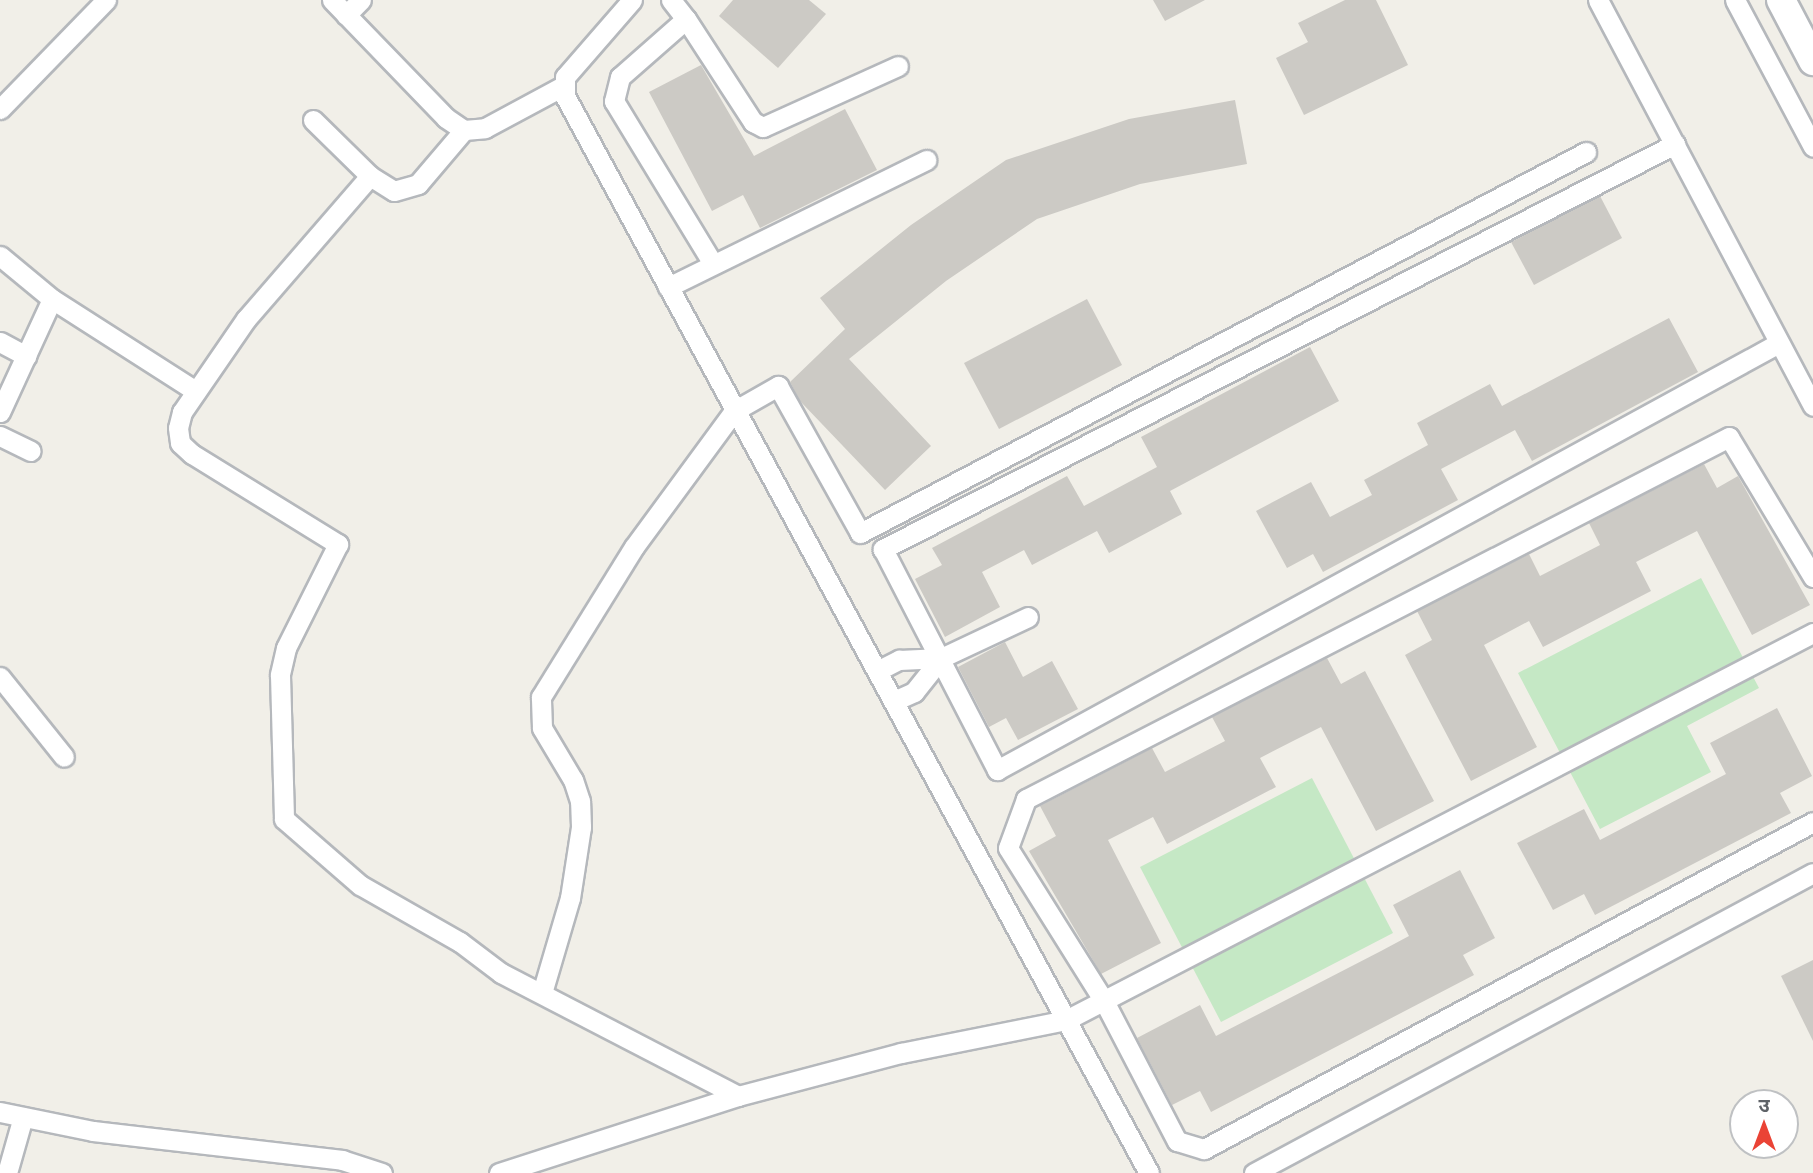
<!DOCTYPE html>
<meta charset="utf-8">
<style>
body{margin:0}
#map{position:relative;width:1813px;height:1173px;overflow:hidden;background:#f1efe8;font-family:"Titillium Web","Noto Sans Devanagari",sans-serif}
div>[style]{position:absolute}
.green>*{inset:0;background:#c5e8c5}
.building>*{inset:0;background:#cccac5}
.roads{filter:drop-shadow(2px 0 #b5b8bc) drop-shadow(-2px 0 #b5b8bc) drop-shadow(0 2px #b5b8bc) drop-shadow(0 -2px #b5b8bc)}
.minor>*{height:19px;margin:-9.5px;padding:0 9.5px;transform-origin:9.5px;border-radius:9.5px;background:#fff}
.secondary>*{height:28px;margin:-14px;padding:0 14px;transform-origin:14px;border-radius:14px;background:#fff}
span{translate:-50% -50%;white-space:nowrap;text-align:center;line-height:1.15;-webkit-text-stroke:6px #fff;paint-order:stroke}
.north{position:absolute;left:1729px;top:1089px;width:70px;height:70px;box-sizing:border-box;background:#fff;border:2px solid #bfc1c3;border-radius:50%;rotate:0deg;font-size:19px;font-weight:700;line-height:28px;text-align:center;color:#5f6368}
.north::after{content:'';display:block;margin:auto;width:24px;height:32px;background:#ea4335;clip-path:polygon(50% 0,100% 100%,50% 72%,0 100%)}
</style>
<div id="map">
<div class="green">
<i style="clip-path:polygon(1701px 578px,1759px 688px,1687px 726px,1711px 772px,1600px 829px,1518px 673px)"></i>
<i style="clip-path:polygon(1312px 778px,1393px 933px,1221px 1022px,1140px 867px)"></i>
</div>
<div class="building">
<i style="clip-path:polygon(733px 0,809px 0,826px 14px,778px 68px,719px 16px)"></i>
<i style="clip-path:polygon(1153px 0,1205px 0,1165px 21px)"></i>
<i style="clip-path:polygon(1345px 0,1376px 0,1408px 65px,1304px 115px,1276px 58px,1308px 42px,1298px 23px)"></i>
<i style="clip-path:polygon(701px 65px,754px 156px,845px 109px,877px 170px,760px 228px,743px 195px,712px 211px,649px 92px)"></i>
<i style="clip-path:polygon(1235px 100px,1247px 164px,1140px 184px,1037px 219px,946px 281px,849px 359px,931px 446px,885px 490px,800px 401px,790px 382px,845px 329px,820px 298px,911px 225px,1006px 160px,1129px 119px)"></i>
<i style="clip-path:polygon(1600px 196px,1622px 238px,1534px 285px,1511px 242px)"></i>
<i style="clip-path:polygon(1087px 299px,1122px 365px,999px 429px,964px 363px)"></i>
<i style="clip-path:polygon(1669px 318px,1698px 372px,1532px 461px,1515px 430px,1441px 469px,1458px 500px,1323px 572px,1313px 554px,1287px 568px,1256px 511px,1311px 482px,1330px 517px,1372px 495px,1364px 480px,1428px 445px,1417px 423px,1490px 384px,1502px 406px)"></i>
<i style="clip-path:polygon(1310px 347px,1339px 401px,1170px 491px,1182px 514px,1109px 553px,1097px 531px,1032px 565px,1024px 550px,982px 572px,1000px 607px,945px 637px,915px 579px,942px 565px,932px 548px,1067px 476px,1084px 506px,1157px 467px,1141px 437px)"></i>
<i style="clip-path:polygon(1704px 464px,1717px 488px,1738px 476px,1810px 605px,1752px 635px,1697px 531px,1636px 562px,1651px 591px,1543px 647px,1529px 621px,1484px 645px,1537px 747px,1471px 781px,1405px 655px,1432px 640px,1417px 611px,1529px 554px,1540px 576px,1600px 545px,1589px 523px)"></i>
<i style="clip-path:polygon(1005px 642px,1023px 677px,1052px 661px,1078px 709px,1018px 740px,1006px 718px,989px 727px,958px 667px)"></i>
<i style="clip-path:polygon(1327px 658px,1341px 684px,1365px 671px,1434px 801px,1376px 831px,1321px 727px,1295px 740px,1260px 758px,1276px 787px,1167px 844px,1153px 817px,1108px 840px,1161px 943px,1101px 974px,1029px 851px,1056px 836px,1040px 806px,1152px 748px,1165px 772px,1225px 741px,1212px 717px)"></i>
<i style="clip-path:polygon(1777px 708px,1812px 776px,1780px 793px,1791px 813px,1595px 915px,1584px 894px,1553px 910px,1517px 843px,1584px 809px,1600px 840px,1726px 774px,1710px 743px)"></i>
<i style="clip-path:polygon(1460px 870px,1495px 938px,1463px 955px,1474px 975px,1211px 1112px,1200px 1091px,1172px 1105px,1137px 1038px,1200px 1005px,1216px 1036px,1381px 951px,1409px 936px,1393px 905px)"></i>
<i style="clip-path:polygon(1813px 960px,1813px 1041px,1781px 976px)"></i>
</div>
<div class="roads">
<div class="minor">
<i style="left:332px;top:0;width:164px;rotate:46deg"></i>
<i style="left:446px;top:118px;width:22px;rotate:34deg"></i>
<i style="left:464px;top:130px;width:21px;rotate:-5deg"></i>
<i style="left:485px;top:128px;width:89px;rotate:-28.3deg"></i>
<i style="left:632px;top:0;width:102px;rotate:131deg"></i>
<i style="left:565px;top:77px;width:19px;rotate:90deg"></i>
<i style="left:565px;top:96px;width:1225px;rotate:61.53deg"></i>
<i style="left:671px;top:0;width:24px;rotate:52deg"></i>
<i style="left:686px;top:19px;width:88px;rotate:138.7deg"></i>
<i style="left:620px;top:77px;width:25px;rotate:104deg"></i>
<i style="left:614px;top:101px;width:188px;rotate:58.7deg"></i>
<i style="left:1598px;top:0;width:459px;rotate:62.1deg"></i>
<i style="left:1735px;top:0;width:166px;rotate:62deg"></i>
<i style="left:346px;top:15px;width:21px;rotate:-45deg"></i>
<i style="left:686px;top:19px;width:123px;rotate:57deg"></i>
<i style="left:753px;top:122px;width:11px;rotate:27deg"></i>
<i style="left:763px;top:127px;width:148px;rotate:-24.3deg"></i>
<i style="left:0;top:109px;width:152px;rotate:-45.8deg"></i>
<i style="left:313px;top:120px;width:80px;rotate:44.5deg"></i>
<i style="left:370px;top:176px;width:28px;rotate:32deg"></i>
<i style="left:394px;top:191px;width:25px;rotate:-16deg"></i>
<i style="left:418px;top:184px;width:71px;rotate:-49.6deg"></i>
<i style="left:1675px;top:144px;width:890px;rotate:152.92deg"></i>
<i style="left:883px;top:549px;width:249px;rotate:62.7deg"></i>
<i style="left:997px;top:770px;width:891px;rotate:-28.64deg"></i>
<i style="left:370px;top:176px;width:189px;rotate:130.9deg"></i>
<i style="left:246px;top:319px;width:113px;rotate:124.5deg"></i>
<i style="left:182px;top:412px;width:16px;rotate:104deg"></i>
<i style="left:178px;top:428px;width:15px;rotate:82deg"></i>
<i style="left:180px;top:443px;width:16px;rotate:43deg"></i>
<i style="left:192px;top:454px;width:172px;rotate:31.7deg"></i>
<i style="left:338px;top:544px;width:116px;rotate:116.6deg"></i>
<i style="left:286px;top:648px;width:28px;rotate:103deg"></i>
<i style="left:280px;top:675px;width:144px;rotate:88.4deg"></i>
<i style="left:284px;top:819px;width:101px;rotate:41deg"></i>
<i style="left:360px;top:885px;width:115px;rotate:29.7deg"></i>
<i style="left:460px;top:942px;width:51px;rotate:37.1deg"></i>
<i style="left:501px;top:973px;width:267px;rotate:27.4deg"></i>
<i style="left:0;top:256px;width:67px;rotate:39.6deg"></i>
<i style="left:52px;top:299px;width:171px;rotate:32.6deg"></i>
<i style="left:668px;top:287px;width:288px;rotate:-26.2deg"></i>
<i style="left:0;top:342px;width:30px;rotate:28deg"></i>
<i style="left:0;top:412px;width:124px;rotate:-65.3deg"></i>
<i style="left:0;top:436px;width:34px;rotate:26deg"></i>
<i style="left:1813px;top:577px;width:163px;rotate:-121deg"></i>
<i style="left:1729px;top:437px;width:791px;rotate:152.75deg"></i>
<i style="left:1026px;top:799px;width:52px;rotate:110.2deg"></i>
<i style="left:1008px;top:848px;width:181px;rotate:57.9deg"></i>
<i style="left:1104px;top:1001px;width:158px;rotate:62.5deg"></i>
<i style="left:1177px;top:1141px;width:28px;rotate:17deg"></i>
<i style="left:1204px;top:1149px;width:691px;rotate:-28.23deg"></i>
<i style="left:877px;top:671px;width:25px;rotate:-27deg"></i>
<i style="left:899px;top:660px;width:42px;rotate:-2.7deg"></i>
<i style="left:941px;top:658px;width:96px;rotate:-25.2deg"></i>
<i style="left:0;top:677px;width:102px;rotate:51.3deg"></i>
<i style="left:894px;top:701px;width:22px;rotate:-24deg"></i>
<i style="left:914px;top:692px;width:43px;rotate:-51.5deg"></i>
<i style="left:542px;top:993px;width:99px;rotate:-73.6deg"></i>
<i style="left:570px;top:898px;width:72px;rotate:-81.2deg"></i>
<i style="left:581px;top:827px;width:26px;rotate:-92deg"></i>
<i style="left:580px;top:801px;width:22px;rotate:-108deg"></i>
<i style="left:573px;top:780px;width:61px;rotate:-120.8deg"></i>
<i style="left:542px;top:728px;width:31px;rotate:-92deg"></i>
<i style="left:541px;top:697px;width:176px;rotate:-58.2deg"></i>
<i style="left:634px;top:547px;width:169px;rotate:-53.7deg"></i>
<i style="left:734px;top:411px;width:51px;rotate:-29.6deg"></i>
<i style="left:778px;top:386px;width:168px;rotate:60.8deg"></i>
<i style="left:860px;top:533px;width:820px;rotate:-27.69deg"></i>
<i style="left:0;top:1112px;width:95px;rotate:11.5deg"></i>
<i style="left:93px;top:1131px;width:251px;rotate:6.6deg"></i>
<i style="left:342px;top:1160px;width:42px;rotate:18deg"></i>
<i style="left:7px;top:1173px;width:58px;rotate:-74.1deg"></i>
<i style="left:499px;top:1173px;width:251px;rotate:-17.9deg"></i>
<i style="left:738px;top:1096px;width:169px;rotate:-14.8deg"></i>
<i style="left:901px;top:1053px;width:168px;rotate:-11.3deg"></i>
<i style="left:1066px;top:1020px;width:841px;rotate:-27.39deg"></i>
<i style="left:1254px;top:1173px;width:634px;rotate:-28.22deg"></i>
</div>
<div class="secondary">
<i style="left:1781px;top:0;width:69px;rotate:62.3deg"></i>
</div>
</div>
<div class="north">उ</div>
</div>
